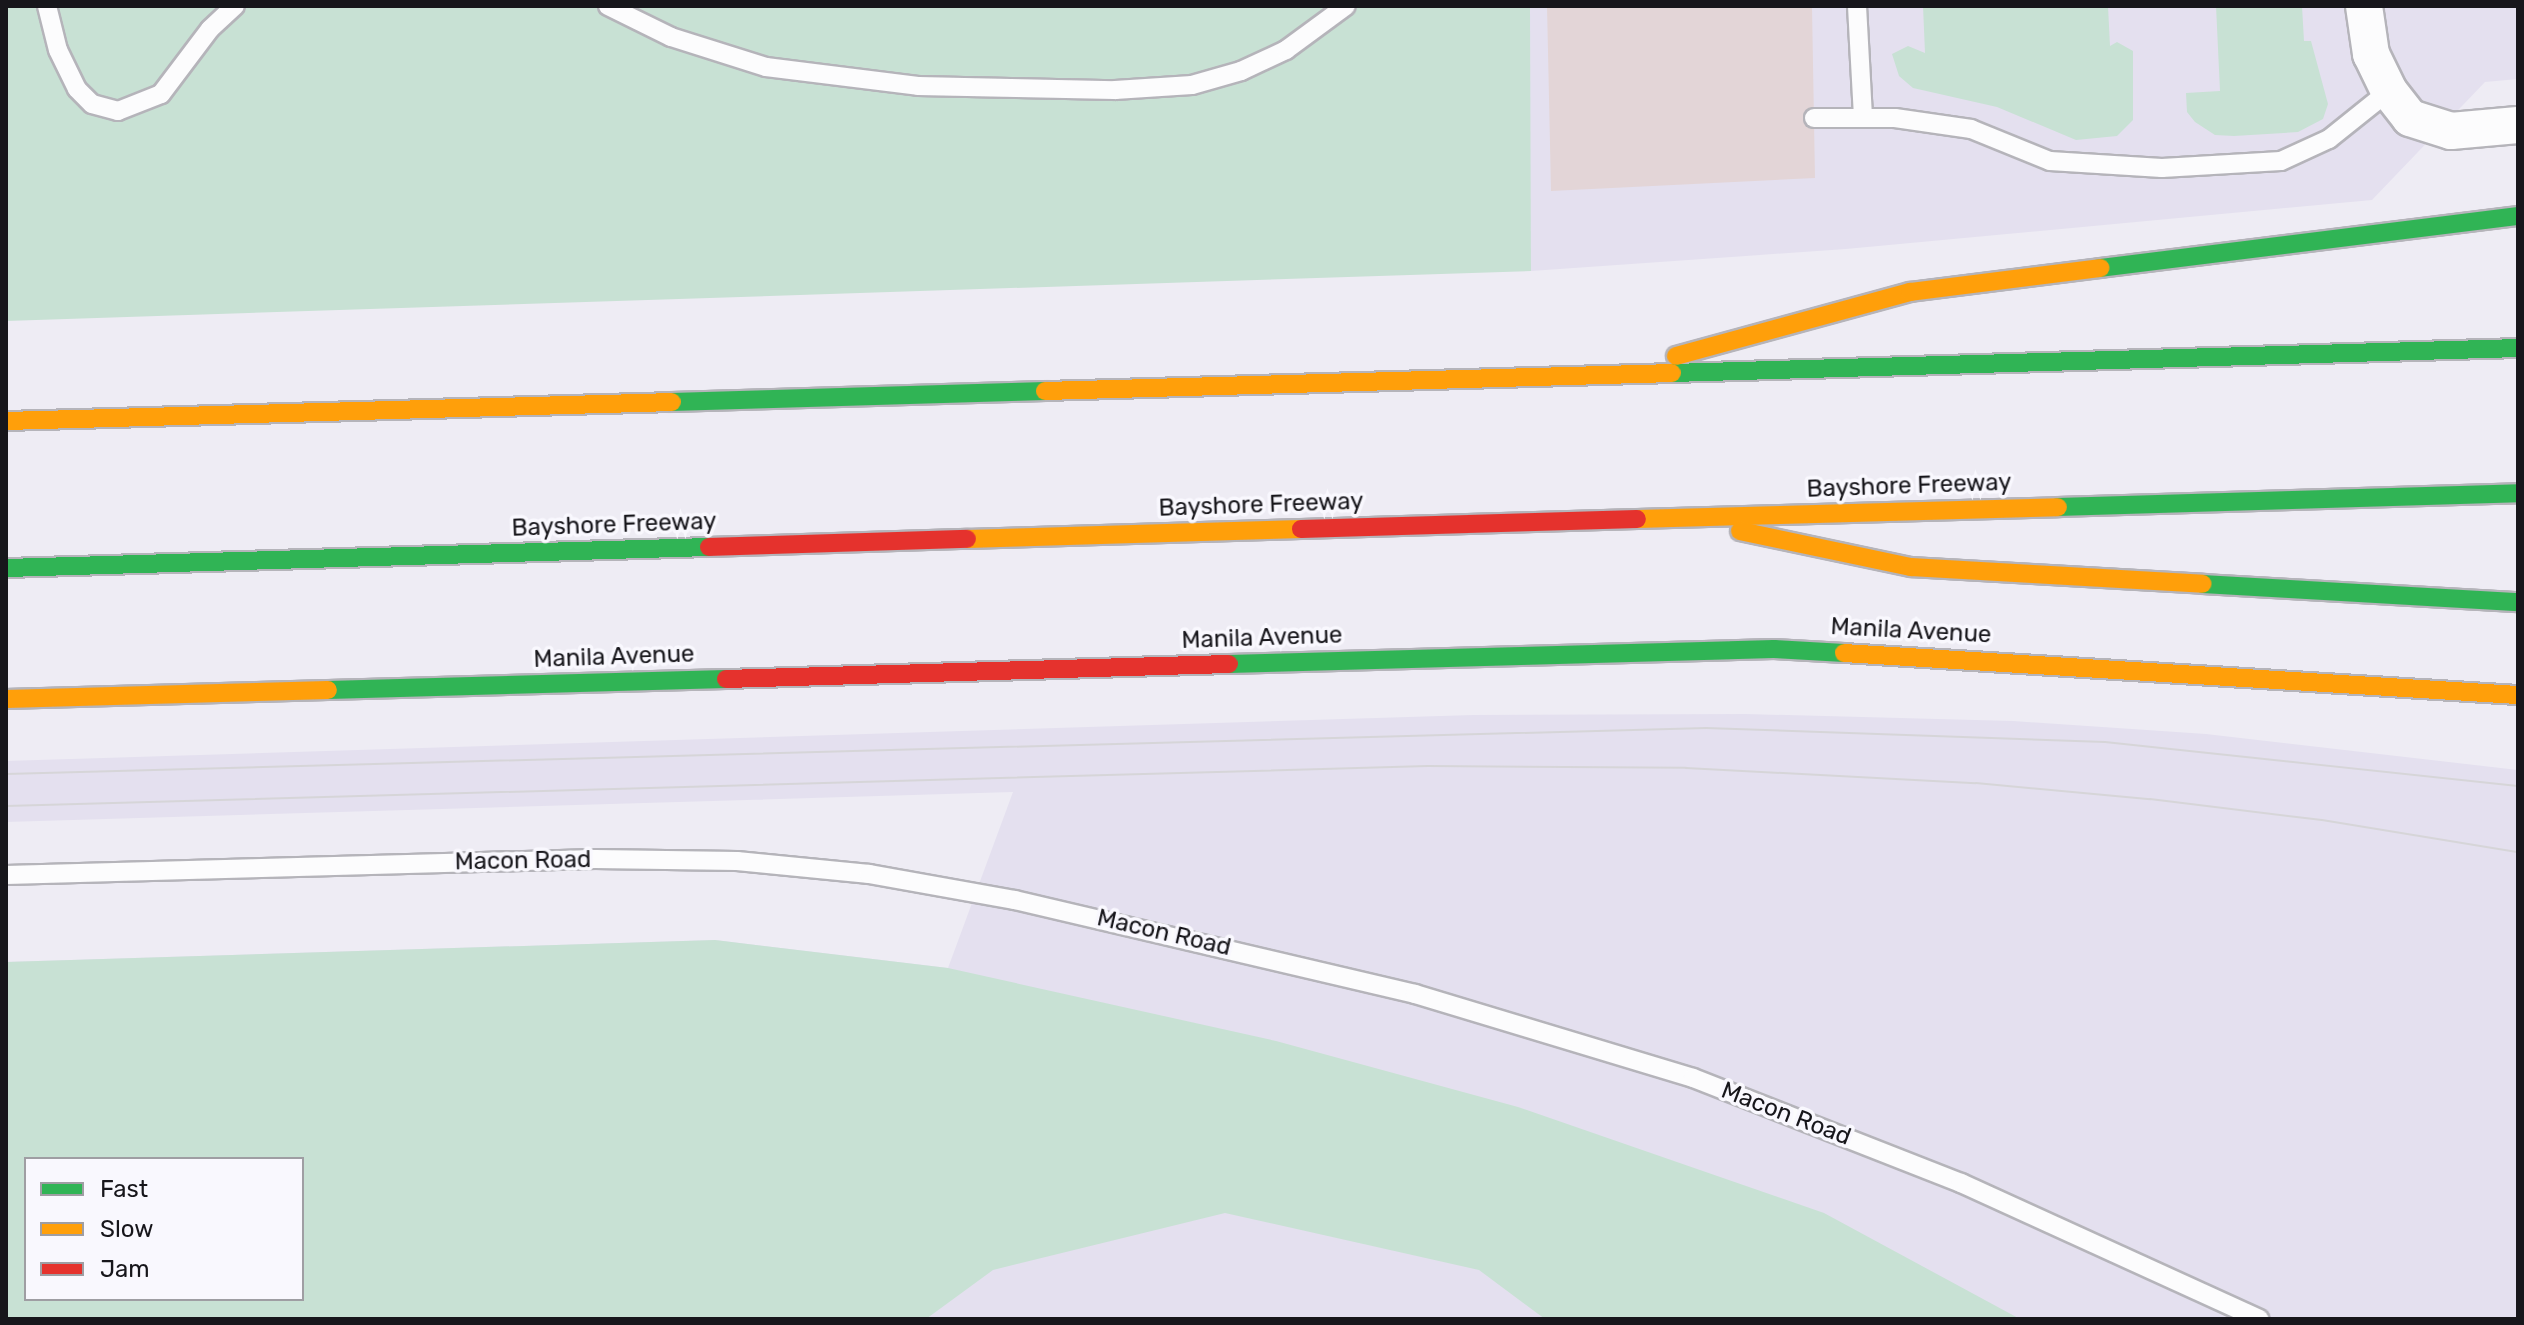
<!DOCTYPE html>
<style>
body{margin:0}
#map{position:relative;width:2524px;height:1325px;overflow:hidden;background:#eeecf4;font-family:Rubik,sans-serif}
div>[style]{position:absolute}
.built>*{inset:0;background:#e4e0ef}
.green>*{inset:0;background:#c8e1d4}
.building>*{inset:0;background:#e3d5d7}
.roads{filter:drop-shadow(2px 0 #b5b4ba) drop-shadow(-2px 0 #b5b4ba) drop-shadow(0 2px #b5b4ba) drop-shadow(0 -2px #b5b4ba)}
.lane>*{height:18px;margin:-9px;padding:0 9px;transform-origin:9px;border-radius:9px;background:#fcfcfd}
.street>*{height:36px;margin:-18px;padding:0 18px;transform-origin:18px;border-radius:18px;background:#fcfcfd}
.fast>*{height:18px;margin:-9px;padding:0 9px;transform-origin:9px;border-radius:9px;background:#30b455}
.slow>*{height:18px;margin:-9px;padding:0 9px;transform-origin:9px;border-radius:9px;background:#ff9f0a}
.jam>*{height:18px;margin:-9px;padding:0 9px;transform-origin:9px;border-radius:9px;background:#e5322d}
.tram>*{height:2px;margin:-1px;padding:0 1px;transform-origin:1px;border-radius:1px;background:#d6d5d8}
span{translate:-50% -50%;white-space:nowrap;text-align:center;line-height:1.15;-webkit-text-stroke:7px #f9f8fe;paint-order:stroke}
.street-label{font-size:24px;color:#17161b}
.frame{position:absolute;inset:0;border:8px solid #17161b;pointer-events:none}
.legend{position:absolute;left:24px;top:1157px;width:280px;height:144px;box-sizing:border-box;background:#f9f8fe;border:2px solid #9f9ea3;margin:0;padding:10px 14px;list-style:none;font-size:24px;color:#17161b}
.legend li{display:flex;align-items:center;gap:16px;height:40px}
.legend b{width:40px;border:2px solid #9f9ea3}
</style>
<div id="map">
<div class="built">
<i style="clip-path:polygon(1526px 6px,2518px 6px,2518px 79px,2485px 82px,2372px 200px,1846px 249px,1531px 271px)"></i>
<i style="clip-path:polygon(evenodd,1746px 714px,2013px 721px,2206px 734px,2518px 770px,2518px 1319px,6px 1319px,6px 962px,715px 940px,948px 968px,1013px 792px,6px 822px,6px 761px,1473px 715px,1746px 714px,26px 1159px,302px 1159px,302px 1299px,26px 1299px,26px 1159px)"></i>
</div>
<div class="green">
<i style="clip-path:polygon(6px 6px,1530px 6px,1531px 271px,6px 321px)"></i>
<i style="clip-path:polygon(1923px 6px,2108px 6px,2110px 46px,2117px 42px,2133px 51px,2133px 120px,2117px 136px,2076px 140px,1997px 107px,1913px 88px,1899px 76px,1892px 54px,1908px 46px,1925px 53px)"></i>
<i style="clip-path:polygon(2216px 6px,2302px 6px,2304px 41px,2311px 41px,2328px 104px,2323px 119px,2298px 132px,2234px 136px,2215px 135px,2195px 122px,2187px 112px,2186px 93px,2220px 91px)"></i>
<i style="clip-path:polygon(evenodd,715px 940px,948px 968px,1276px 1041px,1518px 1107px,1824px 1213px,2020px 1319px,1545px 1319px,1479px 1270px,1225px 1213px,993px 1270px,926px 1319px,6px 1319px,6px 962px,715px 940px,302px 1159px,302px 1299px,26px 1299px,26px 1159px,302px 1159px)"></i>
</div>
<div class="building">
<i style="clip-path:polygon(1547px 6px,1812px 6px,1815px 178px,1551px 191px)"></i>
</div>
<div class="roads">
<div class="lane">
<i style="left:47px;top:6px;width:45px;rotate:76deg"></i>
<i style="left:58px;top:50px;width:43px;rotate:64deg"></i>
<i style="left:77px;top:89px;width:21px;rotate:45deg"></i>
<i style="left:92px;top:104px;width:27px;rotate:15deg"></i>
<i style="left:118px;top:111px;width:46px;rotate:-21.6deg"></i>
<i style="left:161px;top:94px;width:81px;rotate:-53deg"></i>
<i style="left:210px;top:29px;width:34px;rotate:-43deg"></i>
<i style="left:608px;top:6px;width:70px;rotate:26.2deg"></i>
<i style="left:671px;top:37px;width:100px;rotate:17.5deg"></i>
<i style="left:766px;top:67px;width:153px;rotate:7.1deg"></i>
<i style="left:918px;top:86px;width:197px;rotate:1.2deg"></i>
<i style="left:1115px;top:90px;width:77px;rotate:-3.7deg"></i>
<i style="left:1192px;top:85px;width:51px;rotate:-15.9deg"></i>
<i style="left:1241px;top:71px;width:50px;rotate:-25deg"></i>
<i style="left:1286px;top:50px;width:74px;rotate:-36.3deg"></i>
<i style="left:1857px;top:6px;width:110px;rotate:86.9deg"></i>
<i style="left:1814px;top:118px;width:81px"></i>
<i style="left:1895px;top:118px;width:77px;rotate:8.2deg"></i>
<i style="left:1971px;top:129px;width:85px;rotate:22.1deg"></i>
<i style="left:2050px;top:161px;width:112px;rotate:3.6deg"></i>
<i style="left:2162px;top:168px;width:119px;rotate:-3.4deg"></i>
<i style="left:2281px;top:161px;width:53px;rotate:-24.6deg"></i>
<i style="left:2329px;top:139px;width:77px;rotate:-38.7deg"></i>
<i style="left:6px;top:875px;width:589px;rotate:-1.56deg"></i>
<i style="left:595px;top:859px;width:142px;rotate:0.8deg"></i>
<i style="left:737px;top:861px;width:133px;rotate:5.6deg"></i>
<i style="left:869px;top:874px;width:148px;rotate:10.1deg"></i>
<i style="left:1015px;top:900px;width:411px;rotate:13.2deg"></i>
<i style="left:1415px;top:994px;width:290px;rotate:16.8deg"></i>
<i style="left:1693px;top:1078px;width:288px;rotate:21.4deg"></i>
<i style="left:1961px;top:1183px;width:328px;rotate:24.5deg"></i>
</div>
<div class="street">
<i style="left:2364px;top:6px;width:49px;rotate:81.7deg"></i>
<i style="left:2371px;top:54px;width:41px;rotate:64.1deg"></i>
<i style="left:2389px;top:91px;width:34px;rotate:52deg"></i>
<i style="left:2410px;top:118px;width:43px;rotate:17.6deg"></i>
<i style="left:2451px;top:131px;width:67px;rotate:-5.1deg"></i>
</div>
<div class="fast">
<i style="left:2100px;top:268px;width:421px;rotate:-7.1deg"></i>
<i style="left:1672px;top:373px;width:846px;rotate:-1.69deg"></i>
<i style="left:672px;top:402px;width:373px;rotate:-1.7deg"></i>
<i style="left:2058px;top:507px;width:460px;rotate:-1.7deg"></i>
<i style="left:6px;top:568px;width:703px;rotate:-1.71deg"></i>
<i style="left:2203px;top:584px;width:316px;rotate:3.3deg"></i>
<i style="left:1229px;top:664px;width:545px;rotate:-1.58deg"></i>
<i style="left:1774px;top:649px;width:70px;rotate:3.3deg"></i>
<i style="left:328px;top:690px;width:398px;rotate:-1.6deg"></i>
</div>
<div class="slow">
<i style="left:1676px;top:356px;width:243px;rotate:-15.3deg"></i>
<i style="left:1910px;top:292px;width:192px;rotate:-7.2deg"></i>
<i style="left:1045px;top:391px;width:627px;rotate:-1.64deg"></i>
<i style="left:6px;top:421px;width:666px;rotate:-1.63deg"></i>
<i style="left:1637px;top:519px;width:421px;rotate:-1.6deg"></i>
<i style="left:1740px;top:531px;width:175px;rotate:11.9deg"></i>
<i style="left:1911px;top:567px;width:292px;rotate:3.3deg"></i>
<i style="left:967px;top:539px;width:334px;rotate:-1.7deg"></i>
<i style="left:1844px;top:653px;width:675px;rotate:3.57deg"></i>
<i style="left:6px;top:699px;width:322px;rotate:-1.6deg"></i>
</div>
<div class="jam">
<i style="left:1301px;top:529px;width:336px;rotate:-1.7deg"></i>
<i style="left:709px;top:547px;width:258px;rotate:-1.8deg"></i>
<i style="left:726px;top:679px;width:503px;rotate:-1.71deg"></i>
</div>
</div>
<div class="tram">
<i style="left:6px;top:774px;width:1701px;rotate:-1.55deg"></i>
<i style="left:1706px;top:728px;width:399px;rotate:2deg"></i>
<i style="left:2105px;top:742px;width:415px;rotate:6.1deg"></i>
<i style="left:6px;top:806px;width:1422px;rotate:-1.61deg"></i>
<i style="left:1427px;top:766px;width:259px;rotate:0.4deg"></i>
<i style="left:1686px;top:768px;width:290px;rotate:3deg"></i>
<i style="left:1976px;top:783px;width:175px;rotate:5.3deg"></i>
<i style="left:2150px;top:799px;width:173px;rotate:7deg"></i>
<i style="left:2322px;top:820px;width:199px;rotate:9.3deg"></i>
</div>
<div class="street-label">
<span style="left:1909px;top:486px;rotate:-2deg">Bayshore Freeway</span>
<span style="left:1261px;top:505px;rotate:-2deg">Bayshore Freeway</span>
<span style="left:614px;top:525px;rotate:-2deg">Bayshore Freeway</span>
<span style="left:1911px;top:631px;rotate:3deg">Manila Avenue</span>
<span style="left:1262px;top:638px;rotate:-2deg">Manila Avenue</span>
<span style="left:614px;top:657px;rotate:-2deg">Manila Avenue</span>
<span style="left:523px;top:861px;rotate:-1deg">Macon Road</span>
<span style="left:1164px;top:933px;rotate:13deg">Macon Road</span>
<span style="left:1786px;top:1114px;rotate:21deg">Macon Road</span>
</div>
<div class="frame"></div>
<ul class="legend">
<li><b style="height:10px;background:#30b455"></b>Fast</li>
<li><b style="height:10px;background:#ff9f0a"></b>Slow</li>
<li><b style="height:10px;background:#e5322d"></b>Jam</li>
</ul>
</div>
